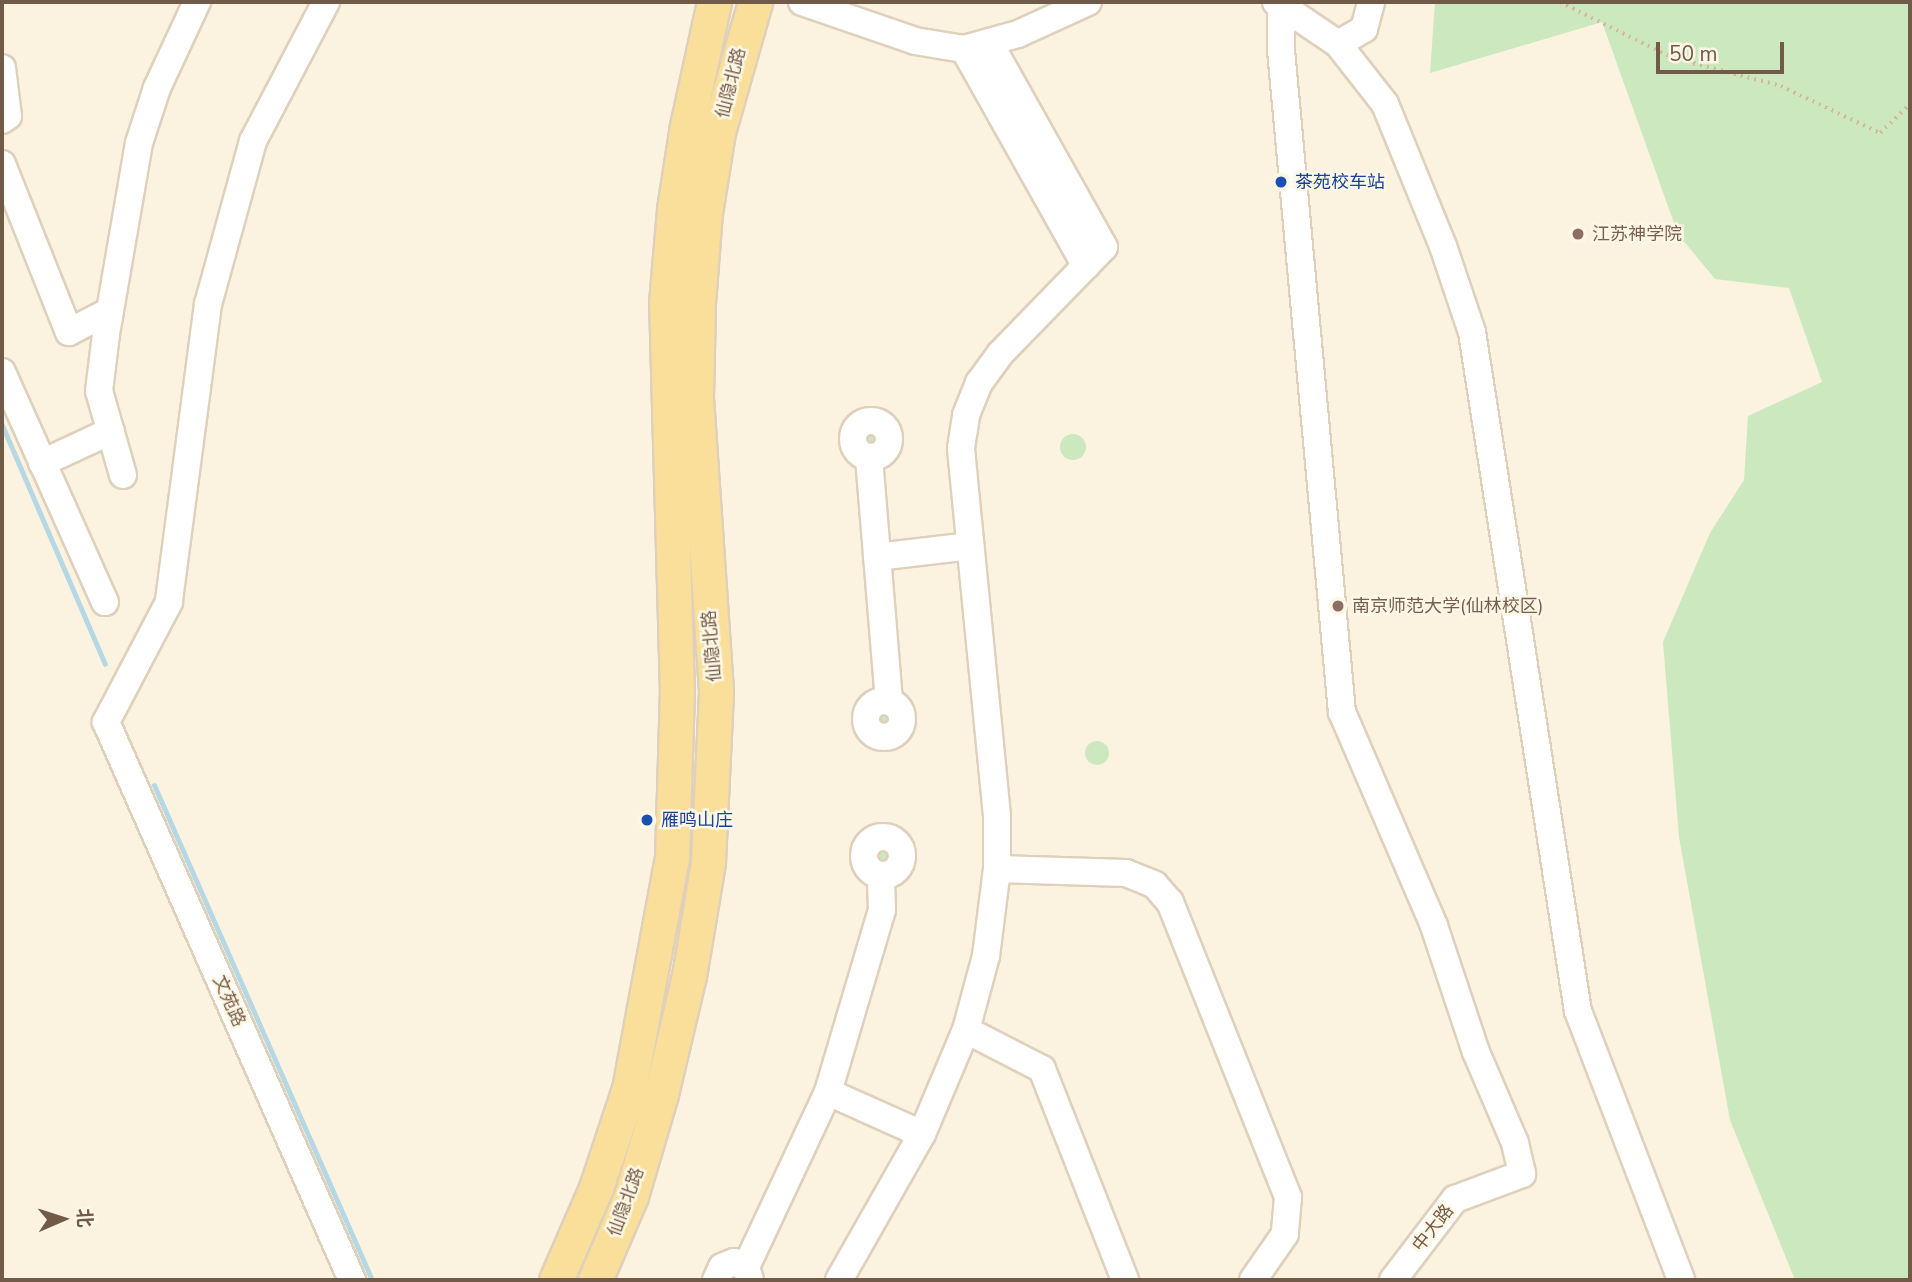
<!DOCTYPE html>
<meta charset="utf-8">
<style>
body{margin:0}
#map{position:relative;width:1912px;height:1282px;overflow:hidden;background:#fbf3df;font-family:"Nunito Sans","Noto Sans SC",sans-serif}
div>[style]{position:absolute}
.green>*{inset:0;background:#cbe8bf}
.round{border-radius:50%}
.stream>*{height:5px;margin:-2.5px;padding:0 2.5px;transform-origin:2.5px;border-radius:2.5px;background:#b5d8e4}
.path>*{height:3.5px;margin-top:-1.75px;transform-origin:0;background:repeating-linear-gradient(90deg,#d4b79c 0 2px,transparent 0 7px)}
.roads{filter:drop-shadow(2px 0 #dfd0bc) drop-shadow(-2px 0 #dfd0bc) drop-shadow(0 2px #dfd0bc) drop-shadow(0 -2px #dfd0bc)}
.minor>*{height:26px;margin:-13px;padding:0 13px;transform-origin:13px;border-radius:13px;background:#fff}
.minor>.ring{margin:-13px;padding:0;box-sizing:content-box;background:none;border:26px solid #fff;border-radius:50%}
.major>*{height:33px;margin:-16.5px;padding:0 16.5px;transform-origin:16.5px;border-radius:16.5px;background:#f9df99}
.dots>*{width:19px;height:19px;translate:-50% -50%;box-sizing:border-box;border:4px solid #fff7e5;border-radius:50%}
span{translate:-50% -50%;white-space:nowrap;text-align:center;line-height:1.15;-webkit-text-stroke:5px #fff7e5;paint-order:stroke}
.street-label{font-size:18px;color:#715b48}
.transit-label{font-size:18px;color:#164399}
.left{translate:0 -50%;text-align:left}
.education-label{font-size:18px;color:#785e54}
.frame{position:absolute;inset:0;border:4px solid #715b48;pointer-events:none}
.north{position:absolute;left:28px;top:1184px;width:70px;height:70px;-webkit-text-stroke:5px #fff7e5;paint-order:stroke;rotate:87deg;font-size:19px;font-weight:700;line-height:28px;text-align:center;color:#715b48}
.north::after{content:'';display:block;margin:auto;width:24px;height:32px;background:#715b48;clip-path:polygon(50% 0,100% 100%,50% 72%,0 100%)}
.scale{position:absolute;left:1656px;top:42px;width:128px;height:32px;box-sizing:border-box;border:4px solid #715b48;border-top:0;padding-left:9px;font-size:21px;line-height:24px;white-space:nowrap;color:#715b48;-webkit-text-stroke:5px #fff7e5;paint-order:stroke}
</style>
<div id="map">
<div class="green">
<i style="clip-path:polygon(1435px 2px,1910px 2px,1910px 1278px,1905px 1280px,1795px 1280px,1730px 1120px,1679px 837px,1663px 642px,1710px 533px,1744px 480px,1748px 416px,1822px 382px,1789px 288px,1715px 279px,1678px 234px,1602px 22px,1430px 73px)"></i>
<i class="round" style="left:859px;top:428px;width:24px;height:24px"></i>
<i class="round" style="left:1060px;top:434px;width:26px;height:26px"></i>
<i class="round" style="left:872px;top:709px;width:24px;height:24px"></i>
<i class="round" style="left:1085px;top:741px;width:24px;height:24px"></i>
<i class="round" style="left:871px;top:844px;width:24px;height:24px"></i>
</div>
<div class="stream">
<i style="left:2px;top:425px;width:260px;rotate:66.7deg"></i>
<i style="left:154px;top:785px;width:541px;rotate:66.23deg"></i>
</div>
<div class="path">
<i style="left:1560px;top:2px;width:126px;rotate:26.4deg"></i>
<i style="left:1673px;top:58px;width:112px;rotate:14.5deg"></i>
<i style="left:1781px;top:86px;width:110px;rotate:25.4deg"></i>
<i style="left:1880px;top:133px;width:42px;rotate:-44deg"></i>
</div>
<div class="roads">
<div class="minor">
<i style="left:326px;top:2px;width:157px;rotate:117.7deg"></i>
<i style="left:253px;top:141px;width:169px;rotate:105.4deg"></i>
<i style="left:208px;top:304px;width:301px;rotate:97.5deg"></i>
<i style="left:169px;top:602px;width:136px;rotate:117.7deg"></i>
<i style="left:106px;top:722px;width:610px;rotate:66.21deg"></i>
<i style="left:802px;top:2px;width:120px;rotate:19deg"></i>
<i style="left:915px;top:41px;width:50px;rotate:9.3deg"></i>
<i style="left:964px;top:49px;width:56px;rotate:-15.5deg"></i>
<i style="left:1018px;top:34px;width:77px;rotate:-24.6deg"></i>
<i style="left:1276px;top:2px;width:75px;rotate:34.1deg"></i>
<i style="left:1338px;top:44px;width:76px;rotate:51.9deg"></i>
<i style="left:1385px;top:104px;width:153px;rotate:67.8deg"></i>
<i style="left:1443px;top:246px;width:91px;rotate:71.4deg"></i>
<i style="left:1472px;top:332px;width:687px;rotate:81.13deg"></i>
<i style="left:1578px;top:1011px;width:288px;rotate:69deg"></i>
<i style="left:1281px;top:3px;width:47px;rotate:90deg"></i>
<i style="left:1281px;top:50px;width:665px;rotate:84.74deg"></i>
<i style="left:1342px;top:712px;width:233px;rotate:66.7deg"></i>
<i style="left:1434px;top:926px;width:133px;rotate:71.6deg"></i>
<i style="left:1476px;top:1052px;width:99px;rotate:66.8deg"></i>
<i style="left:1515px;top:1143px;width:32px;rotate:77deg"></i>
<i style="left:1522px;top:1174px;width:72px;rotate:159.5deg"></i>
<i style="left:1455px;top:1199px;width:102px;rotate:127.4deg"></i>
<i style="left:1338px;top:44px;width:30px;rotate:-30deg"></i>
<i style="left:1364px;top:29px;width:28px;rotate:-75deg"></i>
<i style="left:964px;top:49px;width:249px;rotate:60.7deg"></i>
<i style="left:2px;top:68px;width:48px;rotate:82.9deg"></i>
<i style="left:8px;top:116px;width:7px;rotate:146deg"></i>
<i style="left:2px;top:164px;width:181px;rotate:68.3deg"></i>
<i style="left:69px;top:332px;width:46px;rotate:-27.1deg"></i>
<i style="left:2px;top:372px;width:252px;rotate:65.9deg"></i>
<i class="ring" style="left:853px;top:421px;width:10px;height:10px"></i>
<i style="left:869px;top:458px;width:245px;rotate:85.3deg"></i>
<i style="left:42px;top:463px;width:76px;rotate:-24.9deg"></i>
<i style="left:123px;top:475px;width:87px;rotate:-105.9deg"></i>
<i style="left:99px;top:391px;width:57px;rotate:-83deg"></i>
<i style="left:106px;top:334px;width:194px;rotate:-80.2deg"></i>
<i style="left:139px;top:143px;width:58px;rotate:-71.9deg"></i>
<i style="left:157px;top:88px;width:95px;rotate:-65.1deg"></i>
<i style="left:877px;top:557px;width:94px;rotate:-6.7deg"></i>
<i class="ring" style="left:866px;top:701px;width:10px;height:10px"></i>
<i class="ring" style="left:864px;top:837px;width:12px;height:12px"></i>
<i style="left:997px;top:869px;width:129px;rotate:1.8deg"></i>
<i style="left:1126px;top:873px;width:31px;rotate:22deg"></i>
<i style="left:1155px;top:885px;width:23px;rotate:49deg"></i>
<i style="left:1170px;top:902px;width:318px;rotate:68.2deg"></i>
<i style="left:1288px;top:1197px;width:37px;rotate:95deg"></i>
<i style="left:1285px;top:1234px;width:56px;rotate:124.8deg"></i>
<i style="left:966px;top:1030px;width:85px;rotate:27.2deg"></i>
<i style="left:1042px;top:1069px;width:227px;rotate:68.5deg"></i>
<i style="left:828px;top:1092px;width:103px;rotate:24.1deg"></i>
<i style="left:746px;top:1267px;width:193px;rotate:-64.9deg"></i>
<i style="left:828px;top:1092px;width:190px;rotate:-73.5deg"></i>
<i style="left:882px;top:910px;width:35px;rotate:-92deg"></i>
<i style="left:716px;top:1280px;width:14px;rotate:-65deg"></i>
<i style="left:722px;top:1267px;width:13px;rotate:-23deg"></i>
<i style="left:734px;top:1262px;width:13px;rotate:23deg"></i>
<i style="left:746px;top:1267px;width:14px;rotate:73deg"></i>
<i style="left:839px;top:1280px;width:168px;rotate:-60.4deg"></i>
<i style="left:922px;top:1134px;width:113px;rotate:-67.1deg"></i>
<i style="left:966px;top:1030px;width:77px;rotate:-74.9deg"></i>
<i style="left:986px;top:956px;width:88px;rotate:-82.8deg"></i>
<i style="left:997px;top:869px;width:53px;rotate:-90deg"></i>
<i style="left:997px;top:816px;width:370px;rotate:-95.6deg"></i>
<i style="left:961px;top:448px;width:33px;rotate:-81deg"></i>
<i style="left:966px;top:415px;width:35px;rotate:-68deg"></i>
<i style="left:979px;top:383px;width:36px;rotate:-54deg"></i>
<i style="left:1000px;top:354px;width:149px;rotate:-45.8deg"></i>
<i style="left:1104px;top:247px;width:235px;rotate:-119.3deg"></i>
</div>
<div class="major">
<i style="left:556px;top:1280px;width:100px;rotate:-66.5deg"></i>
<i style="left:596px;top:1188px;width:104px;rotate:-71.6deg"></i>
<i style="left:629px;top:1089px;width:235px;rotate:-79.5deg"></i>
<i style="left:672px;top:858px;width:165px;rotate:-88.3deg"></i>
<i style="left:677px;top:693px;width:390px;rotate:-91.6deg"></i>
<i style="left:666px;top:303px;width:94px;rotate:-85.1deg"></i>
<i style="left:674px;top:209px;width:84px;rotate:-81.1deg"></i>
<i style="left:687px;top:126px;width:127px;rotate:-77.7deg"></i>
<i style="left:595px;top:1280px;width:91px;rotate:-66.8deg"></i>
<i style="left:631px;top:1196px;width:106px;rotate:-73.6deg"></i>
<i style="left:661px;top:1094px;width:121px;rotate:-76.7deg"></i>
<i style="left:689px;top:976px;width:116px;rotate:-80.5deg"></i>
<i style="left:708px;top:862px;width:171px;rotate:-87.3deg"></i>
<i style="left:716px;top:691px;width:295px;rotate:-93.9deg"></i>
<i style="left:696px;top:397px;width:94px;rotate:-88.8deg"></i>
<i style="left:698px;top:303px;width:90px;rotate:-85.6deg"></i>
<i style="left:705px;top:213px;width:82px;rotate:-80.9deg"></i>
<i style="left:718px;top:132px;width:135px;rotate:-74.1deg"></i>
</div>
</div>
<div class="dots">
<i style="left:1281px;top:182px;background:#1a4fb4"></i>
<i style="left:1578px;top:234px;background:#8d6e63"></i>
<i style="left:1338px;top:606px;background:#8d6e63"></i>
<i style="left:647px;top:820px;background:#1a4fb4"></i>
</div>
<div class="street-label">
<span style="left:731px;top:83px;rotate:-76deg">仙隐北路</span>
<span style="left:712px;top:646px;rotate:-95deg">仙隐北路</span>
<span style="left:229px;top:1001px;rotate:66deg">文苑路</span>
<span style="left:626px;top:1202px;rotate:-70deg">仙隐北路</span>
<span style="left:1433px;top:1228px;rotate:-52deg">中大路</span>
</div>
<div class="transit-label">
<span class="left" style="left:1295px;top:182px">茶苑校车站</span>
<span class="left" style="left:661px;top:820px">雁鸣山庄</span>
</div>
<div class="education-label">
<span class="left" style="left:1592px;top:234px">江苏神学院</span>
<span class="left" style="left:1352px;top:606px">南京师范大学(仙林校区)</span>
</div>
<div class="frame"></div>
<div class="north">北</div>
<div class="scale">50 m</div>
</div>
